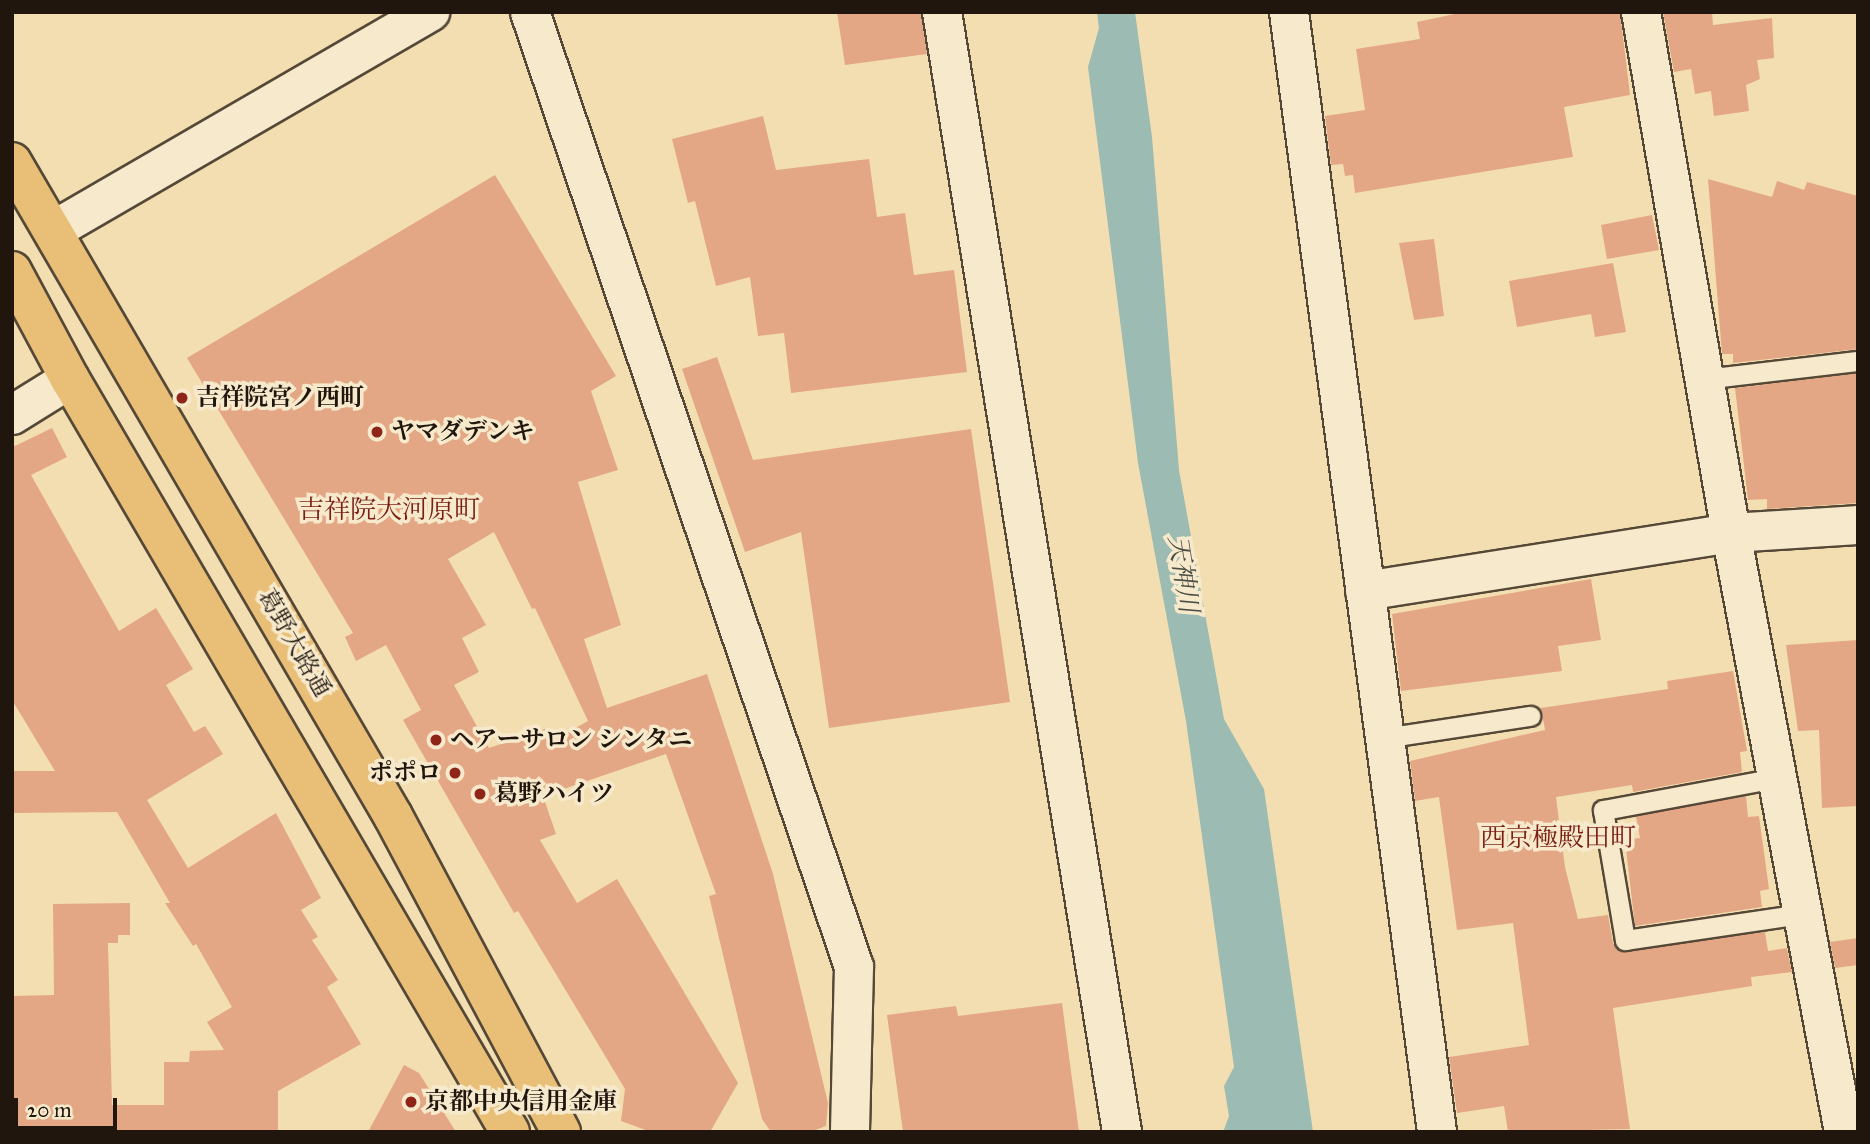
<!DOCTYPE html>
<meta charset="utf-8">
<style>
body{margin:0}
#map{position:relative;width:1870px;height:1144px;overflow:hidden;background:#f2deb1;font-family:"IM FELL Great Primer","Noto Serif JP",serif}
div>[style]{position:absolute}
.water>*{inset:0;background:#9cbbb2}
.building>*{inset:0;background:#e4a785}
.roads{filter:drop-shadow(2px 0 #554837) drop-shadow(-2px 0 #554837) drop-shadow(0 2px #554837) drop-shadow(0 -2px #554837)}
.lane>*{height:19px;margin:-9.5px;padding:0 9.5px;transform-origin:9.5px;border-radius:9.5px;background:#f7eacc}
.street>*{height:38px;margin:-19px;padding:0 19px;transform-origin:19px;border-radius:19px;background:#f7eacc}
.secondary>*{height:38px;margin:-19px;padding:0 19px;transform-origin:19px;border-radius:19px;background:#f7eacc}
.primary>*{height:38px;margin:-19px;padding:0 19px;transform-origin:19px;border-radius:19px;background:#e9bf78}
.dots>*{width:19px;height:19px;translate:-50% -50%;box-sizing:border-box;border:4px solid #f7eacc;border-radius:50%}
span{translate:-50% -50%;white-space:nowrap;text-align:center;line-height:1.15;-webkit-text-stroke:7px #f7eacc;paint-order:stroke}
.poi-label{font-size:24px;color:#21160e;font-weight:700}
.left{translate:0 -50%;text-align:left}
.right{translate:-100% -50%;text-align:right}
.street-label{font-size:24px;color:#21160e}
.neighbourhood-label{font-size:26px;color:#7a1f14}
.water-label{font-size:26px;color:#4c5047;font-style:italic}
.frame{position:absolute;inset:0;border:14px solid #21160e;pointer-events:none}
.scale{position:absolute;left:14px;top:1098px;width:103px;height:32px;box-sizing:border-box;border:4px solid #21160e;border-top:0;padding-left:9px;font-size:21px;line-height:24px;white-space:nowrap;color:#21160e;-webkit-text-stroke:5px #f7eacc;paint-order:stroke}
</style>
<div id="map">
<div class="water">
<i style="clip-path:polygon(1097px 12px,1135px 12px,1152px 137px,1179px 470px,1224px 719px,1264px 789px,1313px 1132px,1223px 1132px,1229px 1116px,1224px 1086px,1234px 1067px,1186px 721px,1138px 463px,1088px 67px,1099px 28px)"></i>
</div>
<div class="building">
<i style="clip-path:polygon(837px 12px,921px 12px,927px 54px,845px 65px)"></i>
<i style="clip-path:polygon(1464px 12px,1620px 12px,1630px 95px,1564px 107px,1573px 157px,1355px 193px,1353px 175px,1345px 176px,1343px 164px,1331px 165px,1325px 116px,1365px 110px,1356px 49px,1420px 39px,1417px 22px)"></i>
<i style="clip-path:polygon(1663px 12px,1712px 12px,1713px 25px,1772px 18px,1774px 58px,1757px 60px,1760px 79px,1746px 85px,1749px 111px,1714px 116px,1711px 91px,1695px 94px,1691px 69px,1674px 72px)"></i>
<i style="clip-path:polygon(763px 116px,776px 170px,869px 159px,877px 217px,905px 213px,914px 275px,954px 270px,967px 372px,791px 393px,784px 333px,758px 336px,750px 277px,716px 286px,695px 201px,688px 203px,672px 139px)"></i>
<i style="clip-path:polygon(evenodd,495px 175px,616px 376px,591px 391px,618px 470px,578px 482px,621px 625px,584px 639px,607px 708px,707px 674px,773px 874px,828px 1103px,826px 1126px,810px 1132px,771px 1132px,762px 1119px,709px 896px,716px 894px,666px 754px,543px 796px,556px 834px,540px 840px,577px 903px,617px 879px,738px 1083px,710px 1132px,651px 1132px,621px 1121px,625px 1089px,518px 911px,514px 913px,403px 720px,421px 710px,386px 645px,356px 661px,345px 637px,353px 633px,187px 358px,495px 175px,494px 532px,532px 609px,535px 608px,588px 721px,552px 741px,545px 729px,489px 748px,454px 685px,479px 672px,462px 638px,486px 625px,448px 559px,494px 532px)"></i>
<i style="clip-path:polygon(1708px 179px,1772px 197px,1777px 181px,1804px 190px,1807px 182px,1858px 196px,1858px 349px,1733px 363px,1733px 354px,1722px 354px)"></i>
<i style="clip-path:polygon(1652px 215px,1659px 250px,1607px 259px,1601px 225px)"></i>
<i style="clip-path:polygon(1434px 239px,1444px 316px,1414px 320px,1399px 243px)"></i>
<i style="clip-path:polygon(1613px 263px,1626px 332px,1595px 337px,1591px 314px,1517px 327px,1509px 281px)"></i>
<i style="clip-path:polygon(717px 357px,753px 460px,971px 429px,1010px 702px,829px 728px,801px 532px,745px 552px,682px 369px)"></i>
<i style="clip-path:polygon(1858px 373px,1858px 503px,1767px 509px,1767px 499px,1748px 500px,1735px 388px)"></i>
<i style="clip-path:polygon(52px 428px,67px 457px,31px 475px,119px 631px,156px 608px,193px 669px,166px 685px,194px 732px,205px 726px,223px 754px,147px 800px,188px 868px,276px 813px,321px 898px,301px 910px,318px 937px,312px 940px,338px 980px,327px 987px,361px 1044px,278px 1091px,278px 1132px,12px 1132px,12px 996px,54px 995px,53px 904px,130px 903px,130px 935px,118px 935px,118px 943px,108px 943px,112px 1105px,164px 1105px,164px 1062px,189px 1062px,190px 1051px,224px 1050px,207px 1022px,232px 1007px,196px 944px,193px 946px,165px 903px,170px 903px,117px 812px,13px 813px,12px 771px,55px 771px,12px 700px,12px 442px,15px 446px)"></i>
<i style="clip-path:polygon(1591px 579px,1601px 640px,1558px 646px,1562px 671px,1401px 691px,1392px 614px)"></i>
<i style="clip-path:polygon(1858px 640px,1858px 806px,1822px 808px,1819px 730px,1798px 731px,1786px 645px)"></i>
<i style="clip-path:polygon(1733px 671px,1747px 751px,1740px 752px,1742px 772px,1633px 792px,1632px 785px,1556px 797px,1565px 867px,1578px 919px,1608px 915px,1613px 943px,1620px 951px,1765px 932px,1768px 951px,1787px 948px,1792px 972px,1751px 977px,1752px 986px,1613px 1008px,1630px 1129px,1508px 1132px,1504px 1106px,1457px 1113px,1449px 1057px,1529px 1045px,1513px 923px,1457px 930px,1439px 797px,1415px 801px,1410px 761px,1545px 730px,1541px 708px,1668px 689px,1667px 681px)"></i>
<i style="clip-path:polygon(1746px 796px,1748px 817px,1759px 816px,1769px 889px,1760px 891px,1762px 907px,1635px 926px,1625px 840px,1640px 838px,1636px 816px)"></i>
<i style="clip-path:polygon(1858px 938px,1858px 965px,1835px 968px,1830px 942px)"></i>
<i style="clip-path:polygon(1062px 1003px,1079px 1132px,903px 1132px,887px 1015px,956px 1006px,958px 1016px)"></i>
<i style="clip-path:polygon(404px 1065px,419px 1073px,456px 1132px,368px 1132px)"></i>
</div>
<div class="roads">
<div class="lane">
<i style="left:1704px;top:379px;width:155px;rotate:-6.7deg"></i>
<i style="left:1384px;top:738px;width:148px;rotate:-8.6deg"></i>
<i style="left:1776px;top:778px;width:176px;rotate:169.5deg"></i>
<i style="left:1603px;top:810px;width:132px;rotate:80.4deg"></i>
<i style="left:1625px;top:940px;width:178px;rotate:-8.4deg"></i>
</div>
<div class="street">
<i style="left:530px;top:12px;width:1008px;rotate:71.26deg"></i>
<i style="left:854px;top:967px;width:165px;rotate:91.4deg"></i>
<i style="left:942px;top:12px;width:1134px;rotate:80.87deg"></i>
<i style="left:1289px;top:12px;width:1130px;rotate:82.47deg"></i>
<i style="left:1641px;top:12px;width:529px;rotate:80.2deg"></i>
<i style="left:1731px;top:533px;width:610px;rotate:79.32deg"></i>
<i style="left:54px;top:230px;width:435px;rotate:-30.1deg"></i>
<i style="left:1365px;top:591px;width:371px;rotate:-9deg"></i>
<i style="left:1731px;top:533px;width:127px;rotate:-3.6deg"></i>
</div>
<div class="secondary">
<i style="left:12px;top:415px;width:68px;rotate:-31.8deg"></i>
</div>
<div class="primary">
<i style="left:12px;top:162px;width:757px;rotate:59.78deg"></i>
<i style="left:393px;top:816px;width:358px;rotate:62deg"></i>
<i style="left:12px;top:271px;width:123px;rotate:61.8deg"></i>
<i style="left:70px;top:379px;width:872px;rotate:59.7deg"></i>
</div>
</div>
<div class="dots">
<i style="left:182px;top:398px;background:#8f2418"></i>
<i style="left:377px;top:432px;background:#8f2418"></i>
<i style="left:436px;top:740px;background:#8f2418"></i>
<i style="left:455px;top:773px;background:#8f2418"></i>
<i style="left:480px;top:794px;background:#8f2418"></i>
<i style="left:411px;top:1102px;background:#8f2418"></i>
</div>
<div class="poi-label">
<span class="left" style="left:196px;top:398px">吉祥院宮ノ西町</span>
<span class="left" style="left:391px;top:432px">ヤマダデンキ</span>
<span class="left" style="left:450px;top:740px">ヘアーサロン シンタニ</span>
<span class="right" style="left:441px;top:773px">ポポロ</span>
<span class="left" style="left:494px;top:794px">葛野ハイツ</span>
<span class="left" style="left:425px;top:1102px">京都中央信用金庫</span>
</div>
<div class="street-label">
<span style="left:294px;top:643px;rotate:60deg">葛野大路通</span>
</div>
<div class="neighbourhood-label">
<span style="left:389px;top:510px">吉祥院大河原町</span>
<span style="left:1558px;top:838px">西京極殿田町</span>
</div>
<div class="water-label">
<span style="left:1183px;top:574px;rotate:81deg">天神川</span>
</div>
<div class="frame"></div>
<div class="scale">20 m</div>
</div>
